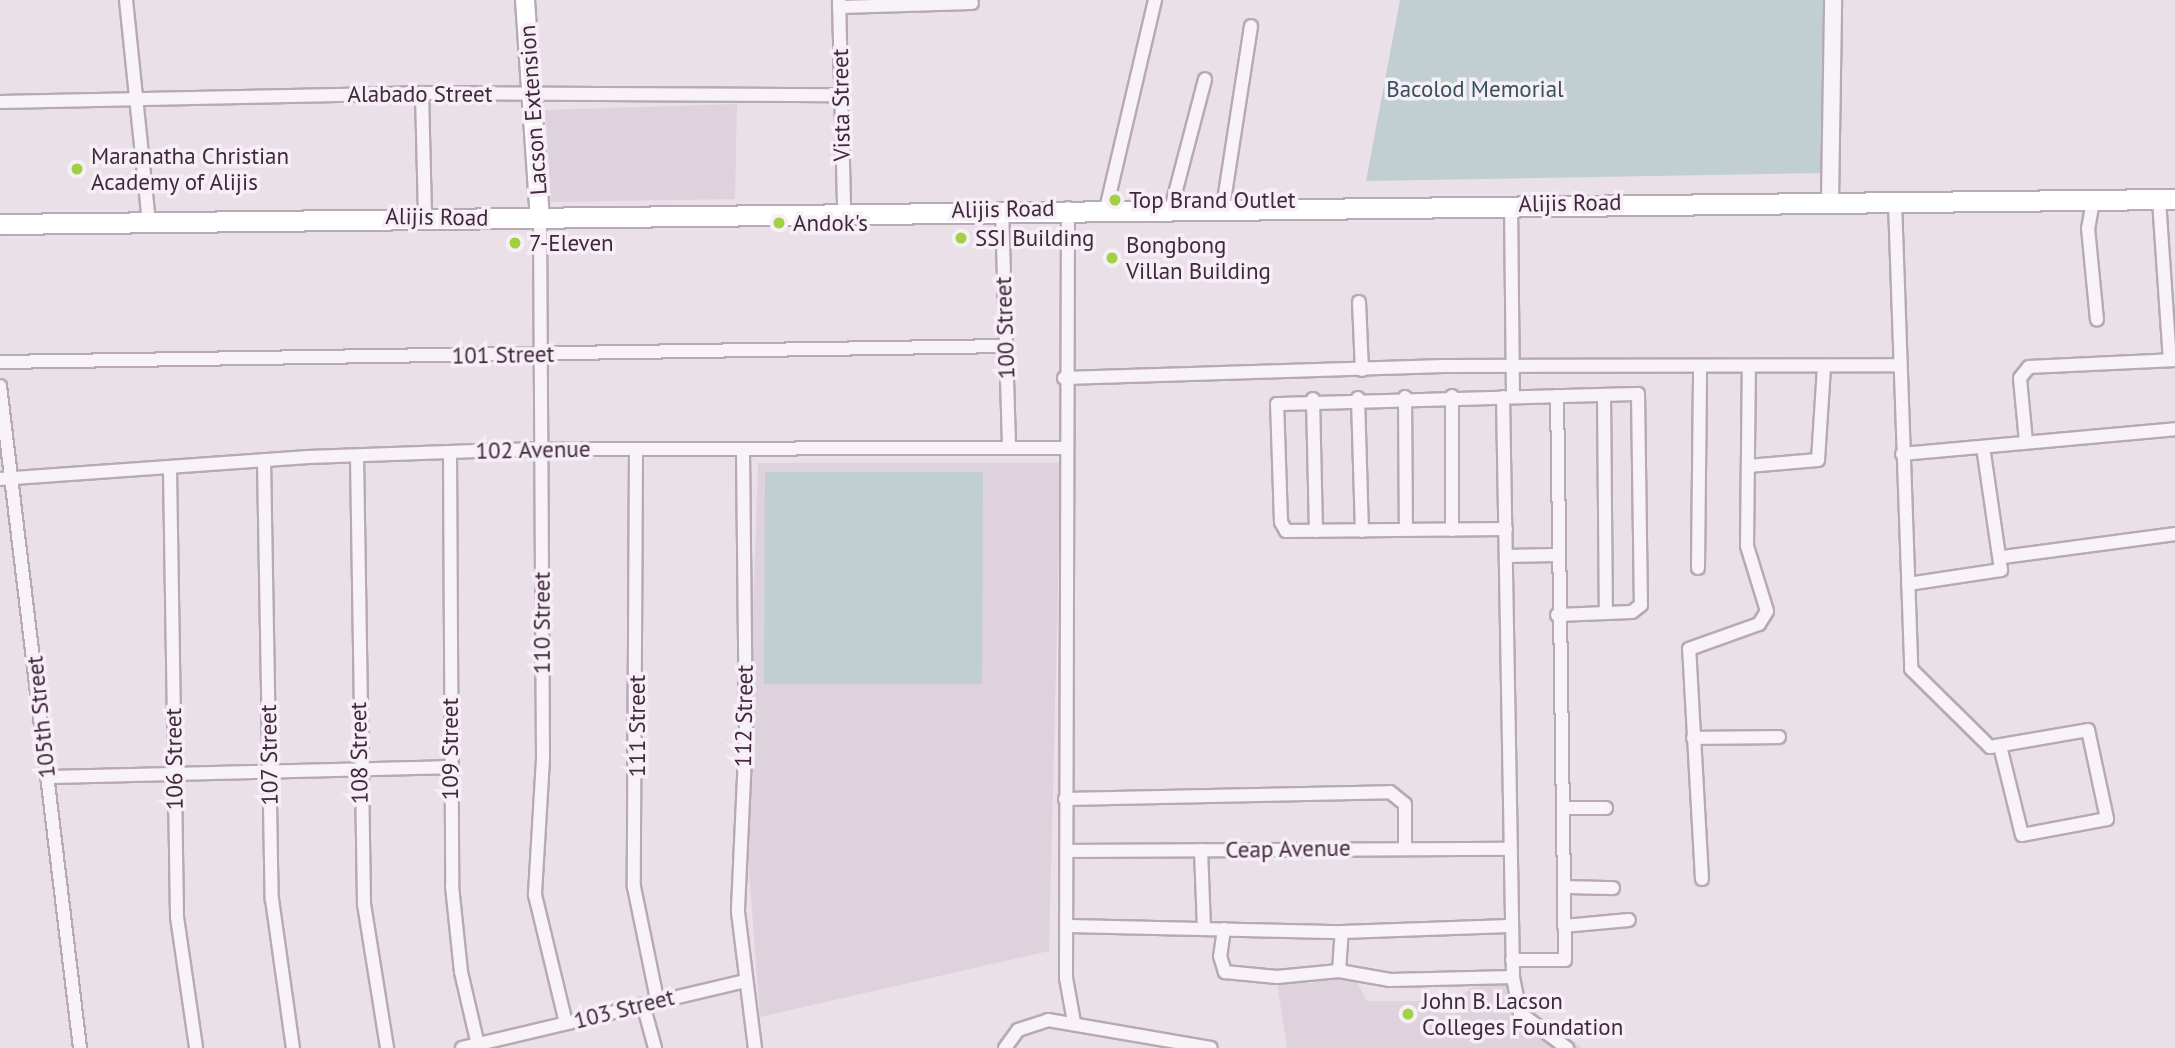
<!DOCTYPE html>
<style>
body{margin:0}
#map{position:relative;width:2175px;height:1048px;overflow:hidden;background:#e9e0e8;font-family:"PT Sans",sans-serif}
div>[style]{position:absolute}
.built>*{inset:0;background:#ded2dd}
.green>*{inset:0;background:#c1cfd3}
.roads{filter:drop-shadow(2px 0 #b7a9b5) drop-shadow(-2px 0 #b7a9b5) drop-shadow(0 2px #b7a9b5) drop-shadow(0 -2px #b7a9b5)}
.minor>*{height:12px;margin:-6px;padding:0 6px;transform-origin:6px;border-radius:6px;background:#f7f3f7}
.tertiary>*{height:16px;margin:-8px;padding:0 8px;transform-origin:8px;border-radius:8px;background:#f7f3f7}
.secondary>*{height:18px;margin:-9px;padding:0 9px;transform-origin:9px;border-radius:9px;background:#fff}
.primary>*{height:19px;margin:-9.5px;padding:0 9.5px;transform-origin:9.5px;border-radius:9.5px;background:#fff}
.dots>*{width:19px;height:19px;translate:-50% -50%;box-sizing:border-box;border:4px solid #f7eff6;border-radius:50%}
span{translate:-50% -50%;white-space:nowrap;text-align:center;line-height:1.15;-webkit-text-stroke:7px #f7eff6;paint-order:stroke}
.park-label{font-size:23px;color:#35515d}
.street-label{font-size:23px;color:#41283e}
.poi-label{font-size:23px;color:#41283e}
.left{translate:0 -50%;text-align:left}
</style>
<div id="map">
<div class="built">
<i style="clip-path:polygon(737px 104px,735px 199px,551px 202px,545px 110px)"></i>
<i style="clip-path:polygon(758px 463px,1061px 463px,1049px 951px,760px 1017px,746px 831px)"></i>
<i style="clip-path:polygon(1350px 970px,1367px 1001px,1456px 1001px,1483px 977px,1518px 979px,1541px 1021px,1582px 1048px,1287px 1048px,1277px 982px,1313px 983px)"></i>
</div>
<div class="green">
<i style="clip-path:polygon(1400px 0,1828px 0,1827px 173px,1366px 181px)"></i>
<i style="clip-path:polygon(765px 472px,983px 472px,982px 684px,764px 684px)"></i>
</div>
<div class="roads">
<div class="minor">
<i style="left:126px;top:0;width:224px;rotate:84.1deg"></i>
<i style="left:839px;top:0;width:210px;rotate:88.6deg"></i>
<i style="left:839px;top:7px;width:133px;rotate:-1.7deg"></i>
<i style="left:422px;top:93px;width:123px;rotate:88.6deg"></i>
<i style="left:0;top:102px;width:422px;rotate:-1.2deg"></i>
<i style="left:422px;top:93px;width:418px;rotate:0.3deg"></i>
<i style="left:2159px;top:200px;width:160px;rotate:86.1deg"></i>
<i style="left:2093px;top:201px;width:27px;rotate:100deg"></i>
<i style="left:2088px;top:228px;width:92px;rotate:84.4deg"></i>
<i style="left:1895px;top:202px;width:467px;rotate:88deg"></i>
<i style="left:1911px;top:669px;width:111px;rotate:44.6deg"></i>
<i style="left:1990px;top:747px;width:99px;rotate:-9.8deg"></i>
<i style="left:2088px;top:730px;width:91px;rotate:77.9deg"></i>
<i style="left:2107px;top:819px;width:86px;rotate:169.3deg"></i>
<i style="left:2022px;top:835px;width:92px;rotate:-103.9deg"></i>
<i style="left:1511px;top:204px;width:192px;rotate:89.4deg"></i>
<i style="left:1223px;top:207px;width:183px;rotate:-81.2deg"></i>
<i style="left:1068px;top:208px;width:770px;rotate:90.15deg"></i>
<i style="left:1066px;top:978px;width:45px;rotate:79.7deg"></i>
<i style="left:1002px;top:209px;width:239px;rotate:88.3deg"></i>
<i style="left:1106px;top:209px;width:215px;rotate:-76.8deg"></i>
<i style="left:1171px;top:209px;width:134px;rotate:-75.3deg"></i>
<i style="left:540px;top:219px;width:540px;rotate:89.68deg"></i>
<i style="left:543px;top:759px;width:136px;rotate:93.4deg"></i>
<i style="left:535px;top:895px;width:132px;rotate:76.4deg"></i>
<i style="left:1359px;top:302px;width:68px;rotate:87.5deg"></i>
<i style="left:0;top:362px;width:1006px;rotate:-0.91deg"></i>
<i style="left:1064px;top:378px;width:380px;rotate:-1.8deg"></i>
<i style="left:1444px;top:366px;width:456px;rotate:-0.1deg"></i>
<i style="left:0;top:386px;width:667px;rotate:83.11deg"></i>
<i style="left:1604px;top:395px;width:215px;rotate:89.5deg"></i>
<i style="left:1452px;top:396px;width:134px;rotate:90deg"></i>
<i style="left:1405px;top:397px;width:132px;rotate:89.6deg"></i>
<i style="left:1503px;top:397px;width:580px;rotate:89.01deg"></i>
<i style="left:1513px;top:977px;width:37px;rotate:79deg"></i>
<i style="left:1520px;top:1013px;width:59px;rotate:36.7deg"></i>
<i style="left:1358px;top:398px;width:133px;rotate:88.3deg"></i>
<i style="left:1313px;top:399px;width:132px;rotate:88.7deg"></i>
<i style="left:2026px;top:442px;width:64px;rotate:-95.4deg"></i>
<i style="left:2020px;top:378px;width:14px;rotate:-51deg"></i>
<i style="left:2029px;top:367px;width:146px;rotate:-2.7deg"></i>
<i style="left:636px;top:450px;width:437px;rotate:90.3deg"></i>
<i style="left:634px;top:887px;width:114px;rotate:78.4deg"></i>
<i style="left:450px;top:452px;width:434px;rotate:89.7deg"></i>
<i style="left:452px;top:886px;width:86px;rotate:84deg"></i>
<i style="left:461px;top:972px;width:75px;rotate:76.9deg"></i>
<i style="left:743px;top:452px;width:281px;rotate:89.4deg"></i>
<i style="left:746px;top:733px;width:179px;rotate:92.6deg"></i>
<i style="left:738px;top:912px;width:137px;rotate:82.9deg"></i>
<i style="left:1902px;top:454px;width:274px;rotate:-5.2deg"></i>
<i style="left:357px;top:456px;width:448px;rotate:89.1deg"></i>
<i style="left:364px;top:904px;width:146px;rotate:80.9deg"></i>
<i style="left:264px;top:460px;width:439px;rotate:89deg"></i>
<i style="left:272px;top:899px;width:150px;rotate:82deg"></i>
<i style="left:1748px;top:466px;width:70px;rotate:-4.9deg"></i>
<i style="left:1818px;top:460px;width:94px;rotate:-86.3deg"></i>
<i style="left:170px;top:469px;width:448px;rotate:89.1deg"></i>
<i style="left:177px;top:917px;width:132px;rotate:81.7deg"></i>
<i style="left:0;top:479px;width:309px;rotate:-4.1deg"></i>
<i style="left:308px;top:457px;width:234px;rotate:-2deg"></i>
<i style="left:542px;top:449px;width:524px;rotate:-0.11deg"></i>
<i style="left:1506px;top:529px;width:220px;rotate:179.5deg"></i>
<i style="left:1286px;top:531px;width:10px;rotate:-119deg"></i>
<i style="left:1281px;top:522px;width:118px;rotate:-91.9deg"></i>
<i style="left:1277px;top:404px;width:361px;rotate:-1.6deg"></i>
<i style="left:1638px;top:394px;width:211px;rotate:89.2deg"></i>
<i style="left:1641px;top:605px;width:11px;rotate:142deg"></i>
<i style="left:1632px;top:612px;width:75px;rotate:177.7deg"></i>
<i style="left:1506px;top:556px;width:50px;rotate:-1.1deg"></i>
<i style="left:2003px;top:557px;width:174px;rotate:-7.6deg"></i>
<i style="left:1698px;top:568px;width:202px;rotate:-89.4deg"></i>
<i style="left:1908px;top:584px;width:94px;rotate:-8.6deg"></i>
<i style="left:2001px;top:570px;width:124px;rotate:-98.3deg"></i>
<i style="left:1693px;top:738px;width:86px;rotate:-0.7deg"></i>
<i style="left:47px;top:777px;width:403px;rotate:-1.4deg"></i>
<i style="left:1065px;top:799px;width:325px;rotate:-1.2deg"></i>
<i style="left:1390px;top:792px;width:19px;rotate:39deg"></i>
<i style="left:1405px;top:804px;width:44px;rotate:90deg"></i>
<i style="left:1563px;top:808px;width:43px"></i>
<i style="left:1201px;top:850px;width:79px;rotate:87.8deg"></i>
<i style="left:1067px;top:851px;width:442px;rotate:-0.3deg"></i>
<i style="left:1702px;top:879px;width:230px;rotate:-93.2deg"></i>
<i style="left:1689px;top:649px;width:74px;rotate:-19.7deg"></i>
<i style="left:1759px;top:624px;width:15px;rotate:-58deg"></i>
<i style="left:1767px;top:611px;width:68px;rotate:-107.1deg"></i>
<i style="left:1747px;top:546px;width:178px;rotate:-89.4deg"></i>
<i style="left:1564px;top:887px;width:49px;rotate:1.2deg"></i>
<i style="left:1069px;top:926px;width:273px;rotate:1.3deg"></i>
<i style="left:1342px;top:932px;width:167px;rotate:-2.1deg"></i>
<i style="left:1564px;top:926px;width:65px;rotate:-5.3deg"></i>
<i style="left:1224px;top:929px;width:27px;rotate:98deg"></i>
<i style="left:1220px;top:956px;width:17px;rotate:73deg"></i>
<i style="left:1225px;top:972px;width:52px;rotate:5.5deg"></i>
<i style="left:1277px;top:977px;width:62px;rotate:-5.5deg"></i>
<i style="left:1339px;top:971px;width:52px;rotate:10deg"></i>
<i style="left:1390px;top:980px;width:123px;rotate:-1.4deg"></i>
<i style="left:1512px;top:960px;width:53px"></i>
<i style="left:1565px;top:960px;width:564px;rotate:-90.81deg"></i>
<i style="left:1339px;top:971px;width:39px;rotate:-86deg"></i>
<i style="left:643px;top:1004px;width:46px;rotate:74.7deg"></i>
<i style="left:462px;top:1048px;width:291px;rotate:-13.3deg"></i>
<i style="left:1005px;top:1048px;width:22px;rotate:-54deg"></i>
<i style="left:1018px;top:1030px;width:32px;rotate:-18deg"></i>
<i style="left:1048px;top:1020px;width:165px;rotate:9.7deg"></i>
</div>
<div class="tertiary">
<i style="left:1830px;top:200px;width:200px;rotate:-89.1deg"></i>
</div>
<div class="secondary">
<i style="left:525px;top:0;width:220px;rotate:86.1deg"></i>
</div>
<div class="primary">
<i style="left:0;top:224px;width:2175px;rotate:-0.66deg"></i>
</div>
</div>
<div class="dots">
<i style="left:77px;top:169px;background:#a1d043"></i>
<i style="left:1115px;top:200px;background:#a1d043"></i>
<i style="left:779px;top:223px;background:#a1d043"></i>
<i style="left:961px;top:238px;background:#a1d043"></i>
<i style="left:515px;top:243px;background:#a1d043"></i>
<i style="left:1112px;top:258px;background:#a1d043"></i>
<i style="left:1408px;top:1014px;background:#a1d043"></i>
</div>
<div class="park-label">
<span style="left:1475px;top:89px">Bacolod Memorial</span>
</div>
<div class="street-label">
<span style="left:420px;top:94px">Alabado Street</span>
<span style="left:841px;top:105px;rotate:-91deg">Vista Street</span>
<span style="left:533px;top:110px;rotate:-94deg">Lacson Extension</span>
<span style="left:1570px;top:203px;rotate:-1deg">Alijis Road</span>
<span style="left:1003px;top:209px;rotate:-1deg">Alijis Road</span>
<span style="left:437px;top:217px;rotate:1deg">Alijis Road</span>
<span style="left:1005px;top:328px;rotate:-92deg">100 Street</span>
<span style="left:503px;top:355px;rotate:-1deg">101 Street</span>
<span style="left:533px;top:450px;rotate:-1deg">102 Avenue</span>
<span style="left:542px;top:623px;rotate:-90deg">110 Street</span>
<span style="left:744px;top:716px;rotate:-89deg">112 Street</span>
<span style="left:41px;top:717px;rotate:-96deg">105th Street</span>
<span style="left:637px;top:726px;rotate:-90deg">111 Street</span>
<span style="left:450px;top:749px;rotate:-90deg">109 Street</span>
<span style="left:359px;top:753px;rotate:-91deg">108 Street</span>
<span style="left:269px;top:755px;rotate:-91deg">107 Street</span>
<span style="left:174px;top:759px;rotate:-91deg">106 Street</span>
<span style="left:1288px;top:849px;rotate:-1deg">Ceap Avenue</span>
<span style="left:624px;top:1009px;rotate:-14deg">103 Street</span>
</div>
<div class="poi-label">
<span class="left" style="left:91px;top:169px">Maranatha Christian<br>Academy of Alijis</span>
<span class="left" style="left:1129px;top:200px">Top Brand Outlet</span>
<span class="left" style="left:793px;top:223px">Andok's</span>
<span class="left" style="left:975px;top:238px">SSI Building</span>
<span class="left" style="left:529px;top:243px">7-Eleven</span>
<span class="left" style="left:1126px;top:258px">Bongbong<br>Villan Building</span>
<span class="left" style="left:1422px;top:1014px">John B. Lacson<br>Colleges Foundation</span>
</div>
</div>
